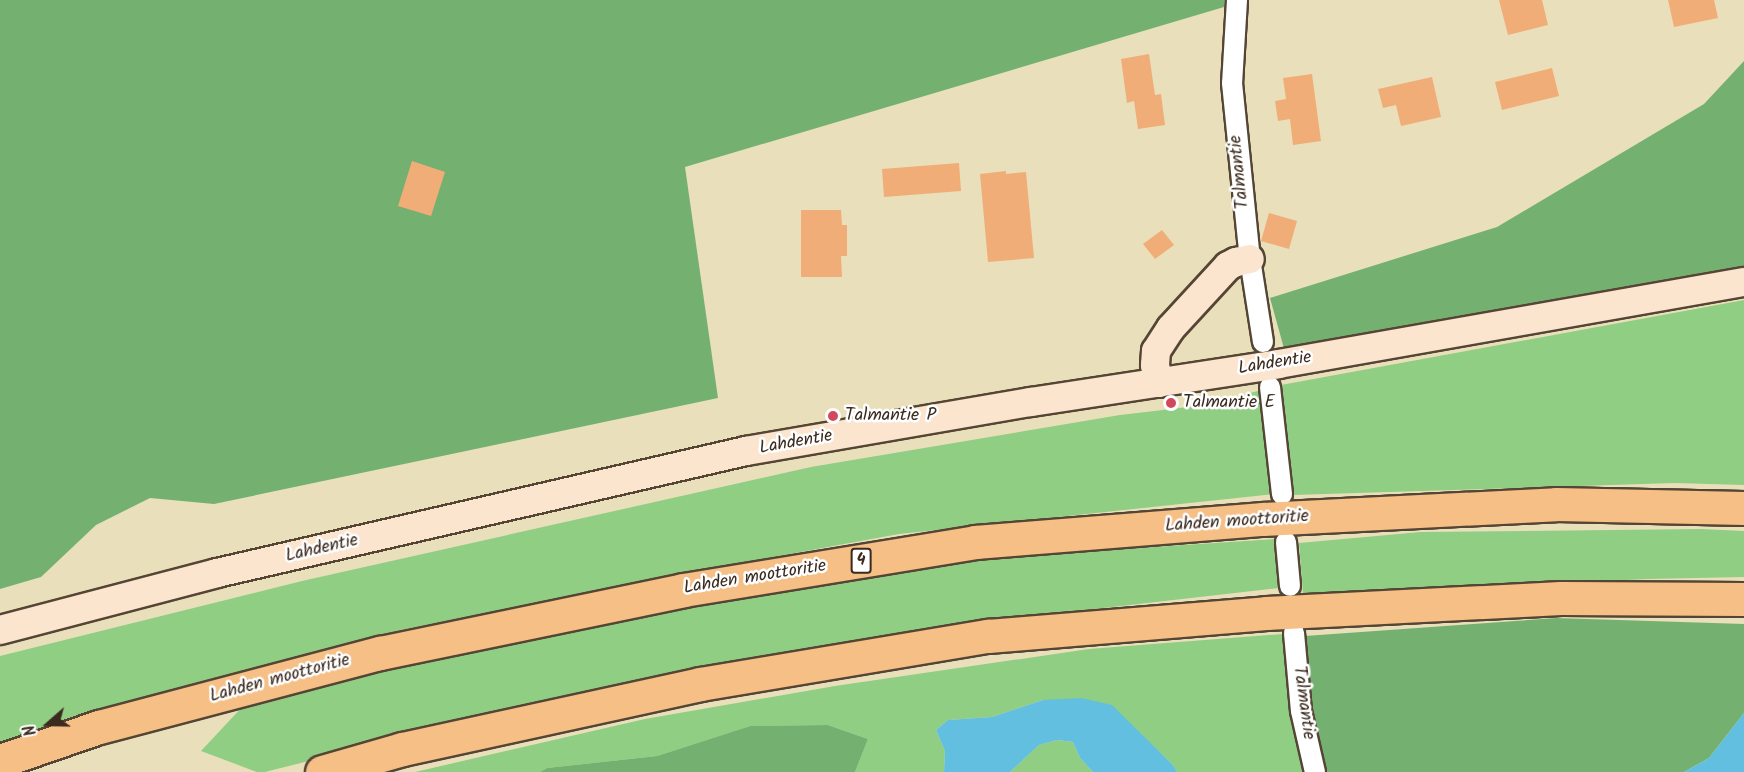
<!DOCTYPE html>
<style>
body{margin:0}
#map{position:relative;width:1744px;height:772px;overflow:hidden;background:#e9dfba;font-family:Kalam,sans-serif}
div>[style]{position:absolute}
.green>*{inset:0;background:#90ce83}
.forest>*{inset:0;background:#74b171}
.water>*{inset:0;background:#62bfe0}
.building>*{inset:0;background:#f1ad77}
.roads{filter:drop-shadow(2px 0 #554535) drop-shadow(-2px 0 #554535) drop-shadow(0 2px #554535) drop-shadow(0 -2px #554535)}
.street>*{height:20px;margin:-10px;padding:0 10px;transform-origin:10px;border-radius:10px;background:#fff}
.secondary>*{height:28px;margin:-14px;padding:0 14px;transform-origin:14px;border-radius:14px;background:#fbe5cf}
.highway>*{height:33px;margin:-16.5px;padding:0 16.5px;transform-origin:16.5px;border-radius:16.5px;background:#f5bf86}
.dots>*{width:16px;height:16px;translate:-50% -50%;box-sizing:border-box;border:3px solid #fff;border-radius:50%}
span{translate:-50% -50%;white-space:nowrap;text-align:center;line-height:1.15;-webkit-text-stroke:5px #fff;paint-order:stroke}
.shield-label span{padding:2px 4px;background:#fff;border:2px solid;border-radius:4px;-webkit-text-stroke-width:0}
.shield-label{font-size:16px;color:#3b2a1e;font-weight:700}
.street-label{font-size:18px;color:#3b2a1e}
.poi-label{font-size:18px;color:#3b2a1e}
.left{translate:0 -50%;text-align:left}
.north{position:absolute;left:18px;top:694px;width:60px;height:60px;-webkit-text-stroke:4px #fff;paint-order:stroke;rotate:250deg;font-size:16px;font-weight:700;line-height:24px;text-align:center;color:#3b2a1e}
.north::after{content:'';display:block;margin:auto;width:21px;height:27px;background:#3b2a1e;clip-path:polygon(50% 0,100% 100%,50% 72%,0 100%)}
</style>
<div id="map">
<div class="green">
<i style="clip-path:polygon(1744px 300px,1744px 485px,1675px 483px,1293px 495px,1281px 385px)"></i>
<i style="clip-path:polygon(1262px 390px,1274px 494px,899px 534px,686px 573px,401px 630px,137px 703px,0 745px,0 656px,302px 581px,811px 467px,1120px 415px,1197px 406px)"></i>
<i style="clip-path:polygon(1701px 529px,1744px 531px,1744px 577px,1648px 579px,1303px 594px,1299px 543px,1421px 532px)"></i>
<i style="clip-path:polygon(1274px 539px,1279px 588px,964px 624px,531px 705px,265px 772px,257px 772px,201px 751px,245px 704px,420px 662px,746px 596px,969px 559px)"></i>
<i style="clip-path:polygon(1283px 634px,1298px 750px,1304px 772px,1177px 772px,1173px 765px,1112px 706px,1043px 700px,992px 717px,948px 720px,936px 730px,945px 751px,944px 772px,855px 772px,868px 739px,828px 725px,750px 726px,657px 756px,547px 768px,540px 772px,415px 772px,645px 719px,835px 686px,1089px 649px)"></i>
<i style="clip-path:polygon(1057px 740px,1073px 742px,1080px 758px,1093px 772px,1010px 772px,1039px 745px)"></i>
</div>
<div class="forest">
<i style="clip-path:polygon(0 0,1225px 0,1224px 7px,685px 167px,718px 398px,214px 504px,150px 498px,96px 525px,41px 577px,0 589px)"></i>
<i style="clip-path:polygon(1744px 61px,1744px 268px,1285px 352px,1270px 298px,1497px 227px,1704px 104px)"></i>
<i style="clip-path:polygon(1556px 618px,1744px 624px,1744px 713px,1709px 758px,1684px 772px,1326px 772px,1313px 717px,1305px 636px)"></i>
<i style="clip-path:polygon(828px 725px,868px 739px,855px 772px,540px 772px,547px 768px,657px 756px,750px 726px)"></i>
</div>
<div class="water">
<i style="clip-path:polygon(1081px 698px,1112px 705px,1173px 765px,1177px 772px,1093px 772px,1080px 758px,1073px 742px,1057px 740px,1039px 745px,1010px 772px,944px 772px,945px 751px,936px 730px,948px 720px,992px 717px,1043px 700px)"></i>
<i style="clip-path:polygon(1744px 713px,1744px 772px,1684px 772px,1709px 758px)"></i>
</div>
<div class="building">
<i style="clip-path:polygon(1499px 0,1542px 0,1548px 25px,1508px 35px)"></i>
<i style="clip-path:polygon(1668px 0,1714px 0,1718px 18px,1674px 27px)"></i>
<i style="clip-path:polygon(1149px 54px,1155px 95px,1161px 94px,1165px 125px,1138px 129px,1134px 101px,1127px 103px,1121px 59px)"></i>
<i style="clip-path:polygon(1552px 68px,1559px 96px,1502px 110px,1495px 82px)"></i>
<i style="clip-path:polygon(1312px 74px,1321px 141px,1293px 145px,1290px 119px,1278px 121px,1275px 101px,1286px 99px,1283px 78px)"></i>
<i style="clip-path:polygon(1432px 77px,1441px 117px,1401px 126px,1396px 105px,1383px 108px,1378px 89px)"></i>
<i style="clip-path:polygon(412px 161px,445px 172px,431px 216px,398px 206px)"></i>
<i style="clip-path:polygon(959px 163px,961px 191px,884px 197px,882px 169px)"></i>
<i style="clip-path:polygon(1006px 171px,1006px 174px,1026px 172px,1034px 258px,988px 262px,980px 174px)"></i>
<i style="clip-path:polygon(801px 210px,841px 210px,842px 225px,847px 225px,847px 256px,841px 256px,842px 277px,801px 277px)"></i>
<i style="clip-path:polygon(1269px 213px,1297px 221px,1289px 249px,1261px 241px)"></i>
<i style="clip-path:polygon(1162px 230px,1174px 245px,1155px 259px,1143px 244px)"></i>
</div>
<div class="roads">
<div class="street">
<i style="left:1237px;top:0;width:83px;rotate:93.4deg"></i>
<i style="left:1232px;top:83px;width:177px;rotate:84.2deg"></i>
<i style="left:1250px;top:259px;width:84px;rotate:81.1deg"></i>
<i style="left:1270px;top:387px;width:108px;rotate:83.6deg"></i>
<i style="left:1286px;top:542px;width:44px;rotate:84.8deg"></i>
<i style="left:1294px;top:633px;width:78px;rotate:84.9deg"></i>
<i style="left:1301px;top:711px;width:63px;rotate:77.1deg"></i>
</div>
<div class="secondary">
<i style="left:1159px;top:383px;width:18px;rotate:-103deg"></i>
<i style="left:1155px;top:365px;width:14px;rotate:-86deg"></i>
<i style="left:1156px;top:351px;width:27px;rotate:-57deg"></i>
<i style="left:1171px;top:328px;width:84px;rotate:-47.4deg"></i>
<i style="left:1228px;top:266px;width:9px;rotate:-27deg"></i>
<i style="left:1236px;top:262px;width:14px;rotate:-12deg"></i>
<i style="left:0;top:630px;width:224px;rotate:-14.7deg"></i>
<i style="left:217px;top:573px;width:543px;rotate:-12.99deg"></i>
<i style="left:746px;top:451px;width:289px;rotate:-9.8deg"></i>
<i style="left:1031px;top:402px;width:250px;rotate:-8.7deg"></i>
<i style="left:1278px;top:364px;width:473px;rotate:-10deg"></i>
</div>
<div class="highway">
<i style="left:0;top:761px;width:105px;rotate:-19deg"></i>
<i style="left:99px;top:727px;width:291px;rotate:-14.8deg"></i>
<i style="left:380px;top:653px;width:309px;rotate:-11.7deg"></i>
<i style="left:683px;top:590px;width:296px;rotate:-9.3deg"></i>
<i style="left:975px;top:542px;width:289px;rotate:-4.6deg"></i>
<i style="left:1263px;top:519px;width:293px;rotate:-2.9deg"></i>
<i style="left:1556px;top:504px;width:188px;rotate:1.2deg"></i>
<i style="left:322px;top:772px;width:83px;rotate:-16deg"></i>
<i style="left:402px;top:749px;width:305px;rotate:-12.3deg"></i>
<i style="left:700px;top:684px;width:292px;rotate:-9.5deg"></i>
<i style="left:988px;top:636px;width:279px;rotate:-4.7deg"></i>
<i style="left:1266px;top:613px;width:295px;rotate:-2.9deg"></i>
<i style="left:1561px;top:598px;width:183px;rotate:0.3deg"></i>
</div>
</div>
<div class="dots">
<i style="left:1171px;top:403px;background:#d1495b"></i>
<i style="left:833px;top:416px;background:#d1495b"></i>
</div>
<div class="shield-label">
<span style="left:861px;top:561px">4</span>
</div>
<div class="street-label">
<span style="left:1240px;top:172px;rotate:-96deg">Talmantie</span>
<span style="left:1275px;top:364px;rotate:-9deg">Lahdentie</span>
<span style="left:796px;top:443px;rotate:-10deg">Lahdentie</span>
<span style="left:1237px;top:522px;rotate:-4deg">Lahden moottoritie</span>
<span style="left:322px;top:549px;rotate:-13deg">Lahdentie</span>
<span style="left:755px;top:578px;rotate:-9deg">Lahden moottoritie</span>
<span style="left:280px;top:679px;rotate:-15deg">Lahden moottoritie</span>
<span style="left:1303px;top:703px;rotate:82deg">Talmantie</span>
</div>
<div class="poi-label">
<span class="left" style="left:1183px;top:403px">Talmantie E</span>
<span class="left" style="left:845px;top:416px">Talmantie P</span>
</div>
<div class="north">N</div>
</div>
